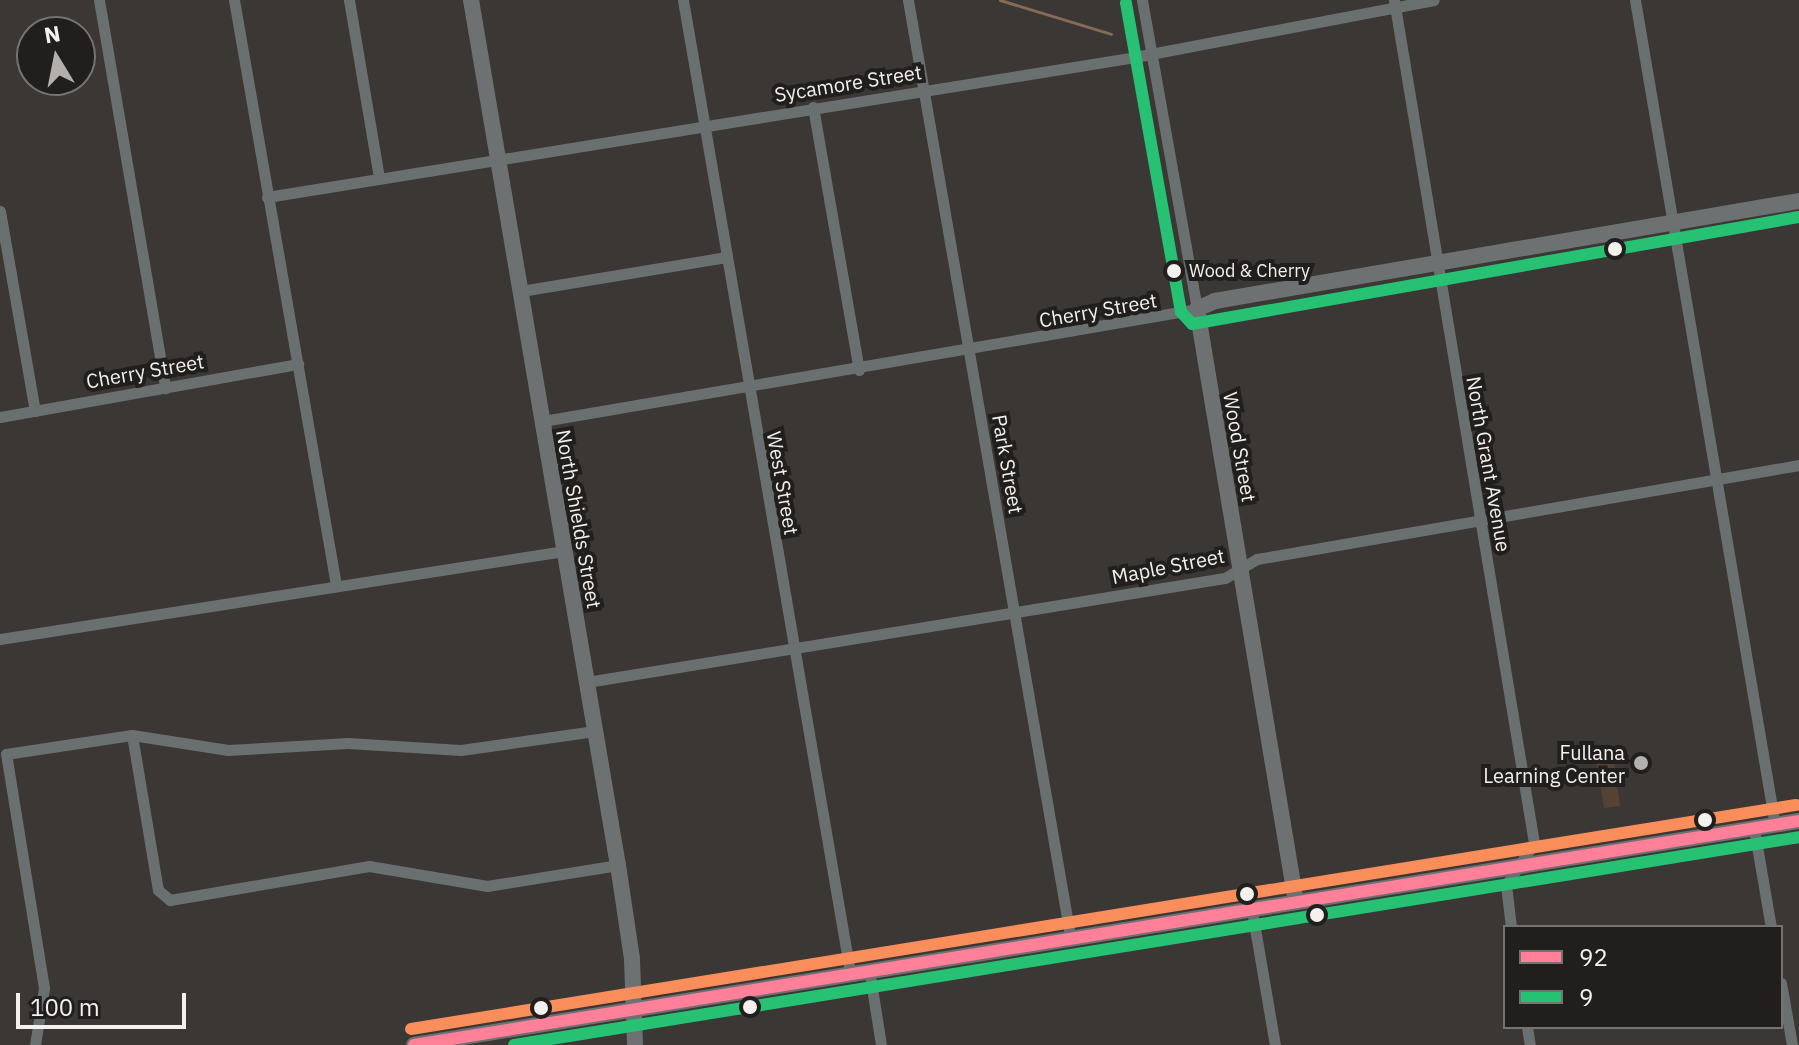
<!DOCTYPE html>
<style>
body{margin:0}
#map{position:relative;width:1799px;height:1045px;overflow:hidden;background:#3a3735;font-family:"IBM Plex Sans",sans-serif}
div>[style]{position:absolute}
.green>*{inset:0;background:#564232}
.stream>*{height:3px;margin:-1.5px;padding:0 1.5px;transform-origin:1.5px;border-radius:1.5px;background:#846b55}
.street>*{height:11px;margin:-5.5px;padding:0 5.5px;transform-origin:5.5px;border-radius:5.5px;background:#6a6f70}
.secondary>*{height:16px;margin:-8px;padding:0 8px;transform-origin:8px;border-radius:8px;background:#6d7172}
.bus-1>*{height:12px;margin:-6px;padding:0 6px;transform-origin:6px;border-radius:6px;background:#ff8098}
.bus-2>*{height:12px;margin:-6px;padding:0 6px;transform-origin:6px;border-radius:6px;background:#26c172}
.bus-3>*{height:12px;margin:-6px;padding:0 6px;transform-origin:6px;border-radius:6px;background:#fa8e5a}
.dots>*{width:22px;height:22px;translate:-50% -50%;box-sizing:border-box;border:4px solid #211f1d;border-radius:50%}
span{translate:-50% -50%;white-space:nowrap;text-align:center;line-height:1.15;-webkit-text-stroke:8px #211f1d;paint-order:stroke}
.bus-label{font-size:18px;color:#f4f0ee}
.left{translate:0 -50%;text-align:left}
.street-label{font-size:20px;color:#f4f0ee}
.poi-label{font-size:20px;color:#f4f0ee}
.right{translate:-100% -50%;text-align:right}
.legend{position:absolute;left:1503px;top:925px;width:280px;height:104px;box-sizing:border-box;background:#211f1d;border:2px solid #757371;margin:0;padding:10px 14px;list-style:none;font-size:24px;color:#f4f0ee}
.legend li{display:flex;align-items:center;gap:16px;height:40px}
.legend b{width:40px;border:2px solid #757371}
.north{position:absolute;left:16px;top:16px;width:80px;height:80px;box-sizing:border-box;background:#211f1d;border:2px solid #757371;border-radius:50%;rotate:350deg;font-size:22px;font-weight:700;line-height:32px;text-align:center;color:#f4f0ee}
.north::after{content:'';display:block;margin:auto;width:28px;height:36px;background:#b3afad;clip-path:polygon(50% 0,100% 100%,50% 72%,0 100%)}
.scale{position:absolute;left:16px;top:993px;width:170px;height:36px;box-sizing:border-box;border:4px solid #f4f0ee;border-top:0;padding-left:10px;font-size:24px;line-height:28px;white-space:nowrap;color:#f4f0ee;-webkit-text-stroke:6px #211f1d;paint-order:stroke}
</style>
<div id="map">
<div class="green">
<i style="clip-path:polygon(1613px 751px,1620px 806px,1604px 808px,1595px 755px)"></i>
</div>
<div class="stream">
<i style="left:1000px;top:0;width:116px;rotate:17deg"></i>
</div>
<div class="street">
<i style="left:99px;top:0;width:394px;rotate:80.3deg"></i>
<i style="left:234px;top:0;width:594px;rotate:80.11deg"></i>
<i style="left:349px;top:0;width:180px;rotate:80.4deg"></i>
<i style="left:683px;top:0;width:986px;rotate:80.25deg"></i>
<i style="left:908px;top:0;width:949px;rotate:80.17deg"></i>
<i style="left:1394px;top:0;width:855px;rotate:80.57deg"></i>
<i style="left:1534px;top:843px;width:50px;rotate:123.7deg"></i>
<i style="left:1506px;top:885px;width:42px;rotate:83.2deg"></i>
<i style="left:1635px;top:0;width:837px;rotate:80.37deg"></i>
<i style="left:813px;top:107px;width:267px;rotate:80.1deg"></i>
<i style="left:267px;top:197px;width:879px;rotate:-9.16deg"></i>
<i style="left:1135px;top:57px;width:304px;rotate:-10.8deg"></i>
<i style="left:0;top:211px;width:203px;rotate:80.1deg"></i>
<i style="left:521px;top:291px;width:208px;rotate:-9.4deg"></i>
<i style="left:0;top:417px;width:303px;rotate:-10.1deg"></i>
<i style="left:543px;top:421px;width:664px;rotate:-9.72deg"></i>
<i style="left:1197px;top:309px;width:314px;rotate:-100.1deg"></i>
<i style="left:0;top:639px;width:571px;rotate:-8.87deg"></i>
<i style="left:587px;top:682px;width:646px;rotate:-9.26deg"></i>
<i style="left:1225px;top:578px;width:37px;rotate:-31deg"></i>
<i style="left:1257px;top:559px;width:550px;rotate:-9.84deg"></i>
<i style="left:132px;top:735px;width:157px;rotate:80.5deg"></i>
<i style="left:158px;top:890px;width:16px;rotate:40deg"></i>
<i style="left:170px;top:900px;width:202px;rotate:-9.7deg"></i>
<i style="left:369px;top:866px;width:120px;rotate:9.6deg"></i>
<i style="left:487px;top:886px;width:133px;rotate:-9.1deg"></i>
<i style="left:1754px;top:829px;width:99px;rotate:80.2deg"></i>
<i style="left:1251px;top:905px;width:142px;rotate:80.3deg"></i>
<i style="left:869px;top:969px;width:77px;rotate:81deg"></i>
<i style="left:1781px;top:983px;width:63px;rotate:79.9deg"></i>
<i style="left:1527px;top:1027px;width:18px;rotate:81deg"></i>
<i style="left:35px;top:1045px;width:58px;rotate:-81deg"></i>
<i style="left:44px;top:988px;width:237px;rotate:-99.2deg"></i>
<i style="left:6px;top:754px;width:127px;rotate:-8.6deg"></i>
<i style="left:132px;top:735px;width:97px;rotate:8.9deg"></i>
<i style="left:228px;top:750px;width:120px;rotate:-3.3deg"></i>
<i style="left:348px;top:743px;width:113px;rotate:3.5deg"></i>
<i style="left:461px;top:750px;width:135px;rotate:-8.1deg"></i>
</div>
<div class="secondary">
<i style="left:471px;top:0;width:877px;rotate:80.36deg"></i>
<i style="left:618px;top:865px;width:95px;rotate:81.5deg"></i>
<i style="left:632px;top:959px;width:86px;rotate:88deg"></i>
<i style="left:1296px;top:902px;width:601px;rotate:-99.48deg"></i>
<i style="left:1197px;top:309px;width:20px;rotate:-24deg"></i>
<i style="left:1215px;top:301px;width:592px;rotate:-9.72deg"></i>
<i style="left:414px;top:1045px;width:1403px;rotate:-9.19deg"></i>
</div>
<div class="bus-1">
<i style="left:414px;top:1045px;width:1403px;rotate:-9.19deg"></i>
</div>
<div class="bus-2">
<i style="left:1126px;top:3px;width:314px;rotate:79.9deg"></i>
<i style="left:1181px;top:312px;width:16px;rotate:47deg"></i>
<i style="left:1192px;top:324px;width:616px;rotate:-10deg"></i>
<i style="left:514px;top:1045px;width:1302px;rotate:-9.19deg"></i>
</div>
<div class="bus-3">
<i style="left:411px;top:1029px;width:1403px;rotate:-9.19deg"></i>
</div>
<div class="dots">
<i style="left:1615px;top:249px;background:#f4f0ee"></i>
<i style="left:1174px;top:271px;background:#f4f0ee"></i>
<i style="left:1641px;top:763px;background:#b3afad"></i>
<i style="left:1705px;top:820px;background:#f4f0ee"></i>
<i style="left:1247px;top:894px;background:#f4f0ee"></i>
<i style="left:1317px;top:915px;background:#f4f0ee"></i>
<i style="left:750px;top:1007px;background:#f4f0ee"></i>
<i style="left:541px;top:1008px;background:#f4f0ee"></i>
</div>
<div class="bus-label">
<span class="left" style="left:1189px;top:271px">Wood &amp; Cherry</span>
</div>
<div class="street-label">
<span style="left:848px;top:83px;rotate:-9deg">Sycamore Street</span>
<span style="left:1098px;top:310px;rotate:-10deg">Cherry Street</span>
<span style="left:145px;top:371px;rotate:-10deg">Cherry Street</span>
<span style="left:1240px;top:447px;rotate:80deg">Wood Street</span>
<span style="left:1008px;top:464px;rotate:80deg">Park Street</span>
<span style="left:1489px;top:464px;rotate:80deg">North Grant Avenue</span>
<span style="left:783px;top:483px;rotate:80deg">West Street</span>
<span style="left:579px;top:519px;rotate:80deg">North Shields Street</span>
<span style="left:1168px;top:566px;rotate:-11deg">Maple Street</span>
</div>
<div class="poi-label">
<span class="right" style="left:1625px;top:764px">Fullana<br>Learning Center</span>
</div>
<ul class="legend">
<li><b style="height:10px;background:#ff8098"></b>92</li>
<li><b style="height:10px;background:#26c172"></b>9</li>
</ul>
<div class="north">N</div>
<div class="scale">100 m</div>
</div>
